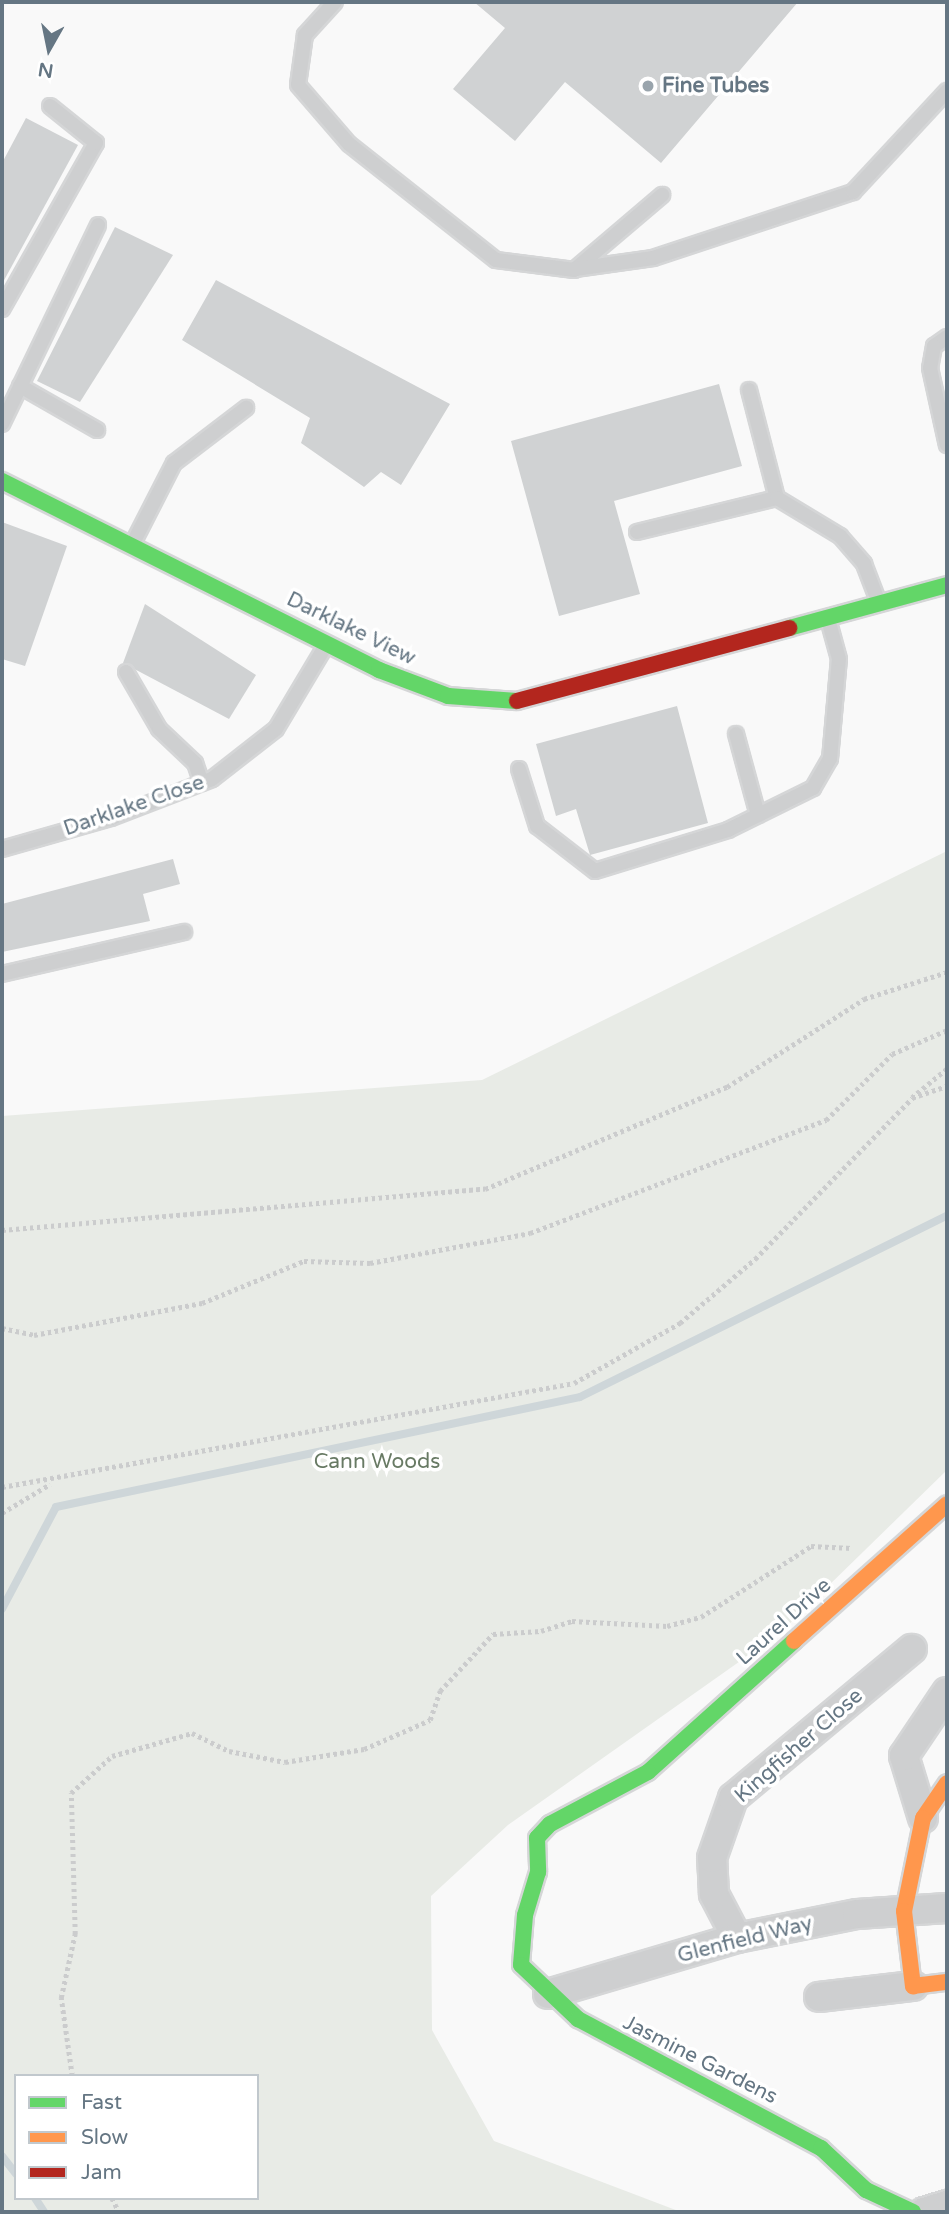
<!DOCTYPE html>
<style>
body{margin:0}
#map{position:relative;width:949px;height:2214px;overflow:hidden;background:#f9f9f9;font-family:"Varela Round",sans-serif}
div>[style]{position:absolute}
.green>*{inset:0;background:#e8ebe6}
.stream>*{height:8px;margin:-4px;padding:0 4px;transform-origin:4px;border-radius:4px;background:#ced6d9}
.building>*{inset:0;background:#d0d2d3}
.path>*{height:4.5px;margin-top:-2.25px;transform-origin:0;background:repeating-linear-gradient(90deg,#cbcccd 0 3.5px,transparent 0 7px)}
.roads{filter:drop-shadow(2px 0 #d5d6d7) drop-shadow(-2px 0 #d5d6d7) drop-shadow(0 2px #d5d6d7) drop-shadow(0 -2px #d5d6d7)}
.lane>*{height:14px;margin:-7px;padding:0 7px;transform-origin:7px;border-radius:7px;background:#cecfd0}
.street>*{height:28px;margin:-14px;padding:0 14px;transform-origin:14px;border-radius:14px;background:#cecfd0}
.fast>*{height:16px;margin:-8px;padding:0 8px;transform-origin:8px;border-radius:8px;background:#63d668}
.slow>*{height:16px;margin:-8px;padding:0 8px;transform-origin:8px;border-radius:8px;background:#ff974d}
.jam>*{height:16px;margin:-8px;padding:0 8px;transform-origin:8px;border-radius:8px;background:#b3261e}
.dots>*{width:19px;height:19px;translate:-50% -50%;box-sizing:border-box;border:4px solid #fff;border-radius:50%}
span{translate:-50% -50%;white-space:nowrap;text-align:center;line-height:1.15;-webkit-text-stroke:7px #fff;paint-order:stroke}
.poi-label{font-size:21px;color:#657683;font-weight:700}
.left{translate:0 -50%;text-align:left}
.street-label{font-size:21px;color:#657683}
.park-label{font-size:21px;color:#687a64}
.frame{position:absolute;inset:0;border:4px solid #657683;pointer-events:none}
.legend{position:absolute;left:14px;top:2074px;width:245px;height:126px;box-sizing:border-box;background:#fff;border:2px solid #c1c8cd;margin:0;padding:9px 12px;list-style:none;font-size:21px;color:#657683}
.legend li{display:flex;align-items:center;gap:14px;height:35px}
.legend b{width:35px;border:2px solid #c1c8cd}
.north{position:absolute;left:14px;top:14px;width:70px;height:70px;-webkit-text-stroke:5px #fff;paint-order:stroke;rotate:189deg;font-size:19px;font-weight:700;line-height:28px;text-align:center;color:#657683}
.north::after{content:'';display:block;margin:auto;width:24px;height:32px;background:#657683;clip-path:polygon(50% 0,100% 100%,50% 72%,0 100%)}
</style>
<div id="map">
<div class="green">
<i style="clip-path:polygon(evenodd,947px 851px,947px 1470px,780px 1633px,508px 1825px,431px 1896px,432px 2030px,494px 2141px,681px 2212px,2px 2212px,2px 1116px,482px 1080px,947px 851px,16px 2076px,257px 2076px,257px 2198px,16px 2198px,16px 2076px)"></i>
</div>
<div class="stream">
<i style="left:2px;top:1609px;width:115px;rotate:-62.1deg"></i>
<i style="left:56px;top:1507px;width:535px;rotate:-11.86deg"></i>
<i style="left:580px;top:1397px;width:409px;rotate:-26.3deg"></i>
<i style="left:2px;top:2156px;width:23px;rotate:52deg"></i>
<i style="left:35px;top:2198px;width:17px;rotate:57deg"></i>
</div>
<div class="building">
<i style="clip-path:polygon(474px 2px,798px 2px,661px 163px,565px 82px,515px 141px,453px 89px,505px 28px)"></i>
<i style="clip-path:polygon(26px 118px,78px 145px,2px 284px,2px 163px)"></i>
<i style="clip-path:polygon(115px 227px,173px 255px,80px 402px,37px 381px)"></i>
<i style="clip-path:polygon(216px 280px,450px 404px,401px 485px,381px 472px,364px 487px,301px 443px,310px 418px,182px 340px)"></i>
<i style="clip-path:polygon(719px 384px,742px 466px,614px 501px,640px 594px,559px 616px,511px 441px)"></i>
<i style="clip-path:polygon(2px 522px,67px 546px,25px 666px,2px 659px)"></i>
<i style="clip-path:polygon(145px 604px,256px 675px,229px 719px,123px 663px)"></i>
<i style="clip-path:polygon(677px 706px,708px 823px,590px 855px,576px 809px,556px 816px,536px 744px)"></i>
<i style="clip-path:polygon(173px 859px,180px 884px,143px 894px,150px 921px,2px 952px,2px 904px)"></i>
</div>
<div class="path">
<i style="left:947px;top:1069px;width:45px;rotate:140.4deg"></i>
<i style="left:912px;top:1098px;width:37px;rotate:-19deg"></i>
<i style="left:2px;top:1230px;width:485px;rotate:-4.9deg"></i>
<i style="left:485px;top:1189px;width:263px;rotate:-22.9deg"></i>
<i style="left:727px;top:1087px;width:163px;rotate:-32.7deg"></i>
<i style="left:864px;top:999px;width:87px;rotate:-18deg"></i>
<i style="left:2px;top:1328px;width:33px;rotate:12deg"></i>
<i style="left:34px;top:1335px;width:171px;rotate:-10.8deg"></i>
<i style="left:202px;top:1303px;width:110px;rotate:-22.4deg"></i>
<i style="left:304px;top:1261px;width:66px;rotate:1.7deg"></i>
<i style="left:370px;top:1263px;width:163px;rotate:-10.6deg"></i>
<i style="left:530px;top:1233px;width:317px;rotate:-20.9deg"></i>
<i style="left:826px;top:1120px;width:93px;rotate:-45deg"></i>
<i style="left:892px;top:1054px;width:60px;rotate:-23.6deg"></i>
<i style="left:2px;top:1487px;width:581px;rotate:-10.3deg"></i>
<i style="left:574px;top:1383px;width:122px;rotate:-29.5deg"></i>
<i style="left:680px;top:1323px;width:99px;rotate:-40.5deg"></i>
<i style="left:755px;top:1259px;width:225px;rotate:-45.7deg"></i>
<i style="left:2px;top:1513px;width:56px;rotate:-31.1deg"></i>
<i style="left:72px;top:2076px;width:79px;rotate:-98deg"></i>
<i style="left:61px;top:1998px;width:66px;rotate:-77.7deg"></i>
<i style="left:75px;top:1934px;width:141px;rotate:-91.6deg"></i>
<i style="left:71px;top:1793px;width:55px;rotate:-42.1deg"></i>
<i style="left:112px;top:1756px;width:83px;rotate:-16deg"></i>
<i style="left:192px;top:1733px;width:41px;rotate:25.9deg"></i>
<i style="left:229px;top:1751px;width:57px;rotate:11.1deg"></i>
<i style="left:285px;top:1762px;width:80px;rotate:-9.3deg"></i>
<i style="left:364px;top:1749px;width:72px;rotate:-23.7deg"></i>
<i style="left:430px;top:1720px;width:31px;rotate:-71deg"></i>
<i style="left:440px;top:1691px;width:78px;rotate:-47.1deg"></i>
<i style="left:493px;top:1634px;width:48px;rotate:-3.6deg"></i>
<i style="left:541px;top:1631px;width:33px;rotate:-18deg"></i>
<i style="left:572px;top:1621px;width:95px;rotate:3deg"></i>
<i style="left:667px;top:1626px;width:35px;rotate:-15deg"></i>
<i style="left:701px;top:1617px;width:131px;rotate:-32.8deg"></i>
<i style="left:811px;top:1546px;width:41px;rotate:2.8deg"></i>
<i style="left:112px;top:2198px;width:16px;rotate:63deg"></i>
</div>
<div class="roads">
<div class="lane">
<i style="left:335px;top:2px;width:45px;rotate:132.3deg"></i>
<i style="left:305px;top:35px;width:50px;rotate:98deg"></i>
<i style="left:298px;top:85px;width:78px;rotate:49.2deg"></i>
<i style="left:349px;top:144px;width:187px;rotate:38.3deg"></i>
<i style="left:496px;top:260px;width:79px;rotate:7.3deg"></i>
<i style="left:574px;top:270px;width:116px;rotate:-40.4deg"></i>
<i style="left:575px;top:269px;width:79px;rotate:-8deg"></i>
<i style="left:653px;top:258px;width:211px;rotate:-18.3deg"></i>
<i style="left:853px;top:192px;width:138px;rotate:-47.1deg"></i>
<i style="left:2px;top:309px;width:191px;rotate:-60.5deg"></i>
<i style="left:96px;top:143px;width:59px;rotate:-141.2deg"></i>
<i style="left:947px;top:337px;width:16px;rotate:145deg"></i>
<i style="left:934px;top:346px;width:22px;rotate:100deg"></i>
<i style="left:930px;top:368px;width:79px;rotate:77.6deg"></i>
<i style="left:20px;top:386px;width:89px;rotate:29.7deg"></i>
<i style="left:749px;top:390px;width:112px;rotate:75.5deg"></i>
<i style="left:2px;top:424px;width:221px;rotate:-64.2deg"></i>
<i style="left:637px;top:532px;width:144px;rotate:-13.7deg"></i>
<i style="left:777px;top:498px;width:74px;rotate:31.1deg"></i>
<i style="left:840px;top:536px;width:37px;rotate:49deg"></i>
<i style="left:864px;top:564px;width:42px;rotate:69deg"></i>
<i style="left:133px;top:543px;width:90px;rotate:-62.9deg"></i>
<i style="left:174px;top:463px;width:91px;rotate:-37.4deg"></i>
<i style="left:126px;top:672px;width:66px;rotate:59.9deg"></i>
<i style="left:159px;top:729px;width:50px;rotate:43.4deg"></i>
<i style="left:195px;top:763px;width:21px;rotate:71deg"></i>
<i style="left:736px;top:734px;width:84px;rotate:74.8deg"></i>
<i style="left:519px;top:769px;width:60px;rotate:72.5deg"></i>
<i style="left:537px;top:826px;width:73px;rotate:37.8deg"></i>
<i style="left:595px;top:871px;width:139px;rotate:-17.1deg"></i>
<i style="left:728px;top:830px;width:95px;rotate:-26.3deg"></i>
<i style="left:813px;top:788px;width:34px;rotate:-60deg"></i>
<i style="left:830px;top:759px;width:100px;rotate:-84.9deg"></i>
<i style="left:839px;top:659px;width:41px;rotate:-105.4deg"></i>
<i style="left:2px;top:849px;width:113px;rotate:-15.9deg"></i>
<i style="left:111px;top:818px;width:108px;rotate:-21.1deg"></i>
<i style="left:212px;top:779px;width:81px;rotate:-38deg"></i>
<i style="left:276px;top:729px;width:98px;rotate:-59.2deg"></i>
<i style="left:2px;top:974px;width:187px;rotate:-13deg"></i>
</div>
<div class="street">
<i style="left:923px;top:1818px;width:65px;rotate:-107deg"></i>
<i style="left:904px;top:1756px;width:77px;rotate:-56.1deg"></i>
<i style="left:737px;top:1938px;width:50px;rotate:-117.6deg"></i>
<i style="left:714px;top:1894px;width:36px;rotate:-93deg"></i>
<i style="left:712px;top:1858px;width:64px;rotate:-70.7deg"></i>
<i style="left:733px;top:1798px;width:233px;rotate:-39.8deg"></i>
<i style="left:548px;top:1994px;width:197px;rotate:-16.5deg"></i>
<i style="left:737px;top:1938px;width:122px;rotate:-11.3deg"></i>
<i style="left:857px;top:1914px;width:90px;rotate:-3.8deg"></i>
<i style="left:819px;top:1997px;width:95px;rotate:-6.7deg"></i>
<i style="left:924px;top:2212px;width:24px;rotate:-17deg"></i>
</div>
<div class="fast">
<i style="left:2px;top:481px;width:422px;rotate:26.6deg"></i>
<i style="left:379px;top:670px;width:74px;rotate:20.6deg"></i>
<i style="left:448px;top:696px;width:69px;rotate:4.1deg"></i>
<i style="left:789px;top:628px;width:164px;rotate:-15.2deg"></i>
<i style="left:794px;top:1641px;width:196px;rotate:138.1deg"></i>
<i style="left:648px;top:1772px;width:111px;rotate:152deg"></i>
<i style="left:550px;top:1824px;width:19px;rotate:133deg"></i>
<i style="left:537px;top:1838px;width:34px;rotate:88deg"></i>
<i style="left:538px;top:1872px;width:45px;rotate:106.8deg"></i>
<i style="left:525px;top:1915px;width:50px;rotate:94.6deg"></i>
<i style="left:521px;top:1965px;width:79px;rotate:43.5deg"></i>
<i style="left:578px;top:2019px;width:275px;rotate:28deg"></i>
<i style="left:821px;top:2148px;width:62px;rotate:43deg"></i>
<i style="left:866px;top:2190px;width:52px;rotate:25.1deg"></i>
</div>
<div class="slow">
<i style="left:794px;top:1641px;width:205px;rotate:-41.8deg"></i>
<i style="left:947px;top:1783px;width:42px;rotate:124.4deg"></i>
<i style="left:923px;top:1818px;width:95px;rotate:101.5deg"></i>
<i style="left:904px;top:1911px;width:76px;rotate:83.2deg"></i>
<i style="left:913px;top:1986px;width:34px;rotate:-7deg"></i>
</div>
<div class="jam">
<i style="left:517px;top:701px;width:282px;rotate:-15deg"></i>
</div>
</div>
<div class="dots">
<i style="left:648px;top:86px;background:#99a4ac"></i>
</div>
<div class="poi-label">
<span class="left" style="left:662px;top:86px">Fine Tubes</span>
</div>
<div class="street-label">
<span style="left:351px;top:629px;rotate:26deg">Darklake View</span>
<span style="left:134px;top:806px;rotate:-19deg">Darklake Close</span>
<span style="left:784px;top:1622px;rotate:-42deg">Laurel Drive</span>
<span style="left:799px;top:1746px;rotate:-41deg">Kingfisher Close</span>
<span style="left:745px;top:1940px;rotate:-14deg">Glenfield Way</span>
<span style="left:700px;top:2060px;rotate:27deg">Jasmine Gardens</span>
</div>
<div class="park-label">
<span style="left:377px;top:1462px">Cann Woods</span>
</div>
<div class="frame"></div>
<ul class="legend">
<li><b style="height:9px;background:#63d668"></b>Fast</li>
<li><b style="height:9px;background:#ff974d"></b>Slow</li>
<li><b style="height:9px;background:#b3261e"></b>Jam</li>
</ul>
<div class="north">N</div>
</div>
